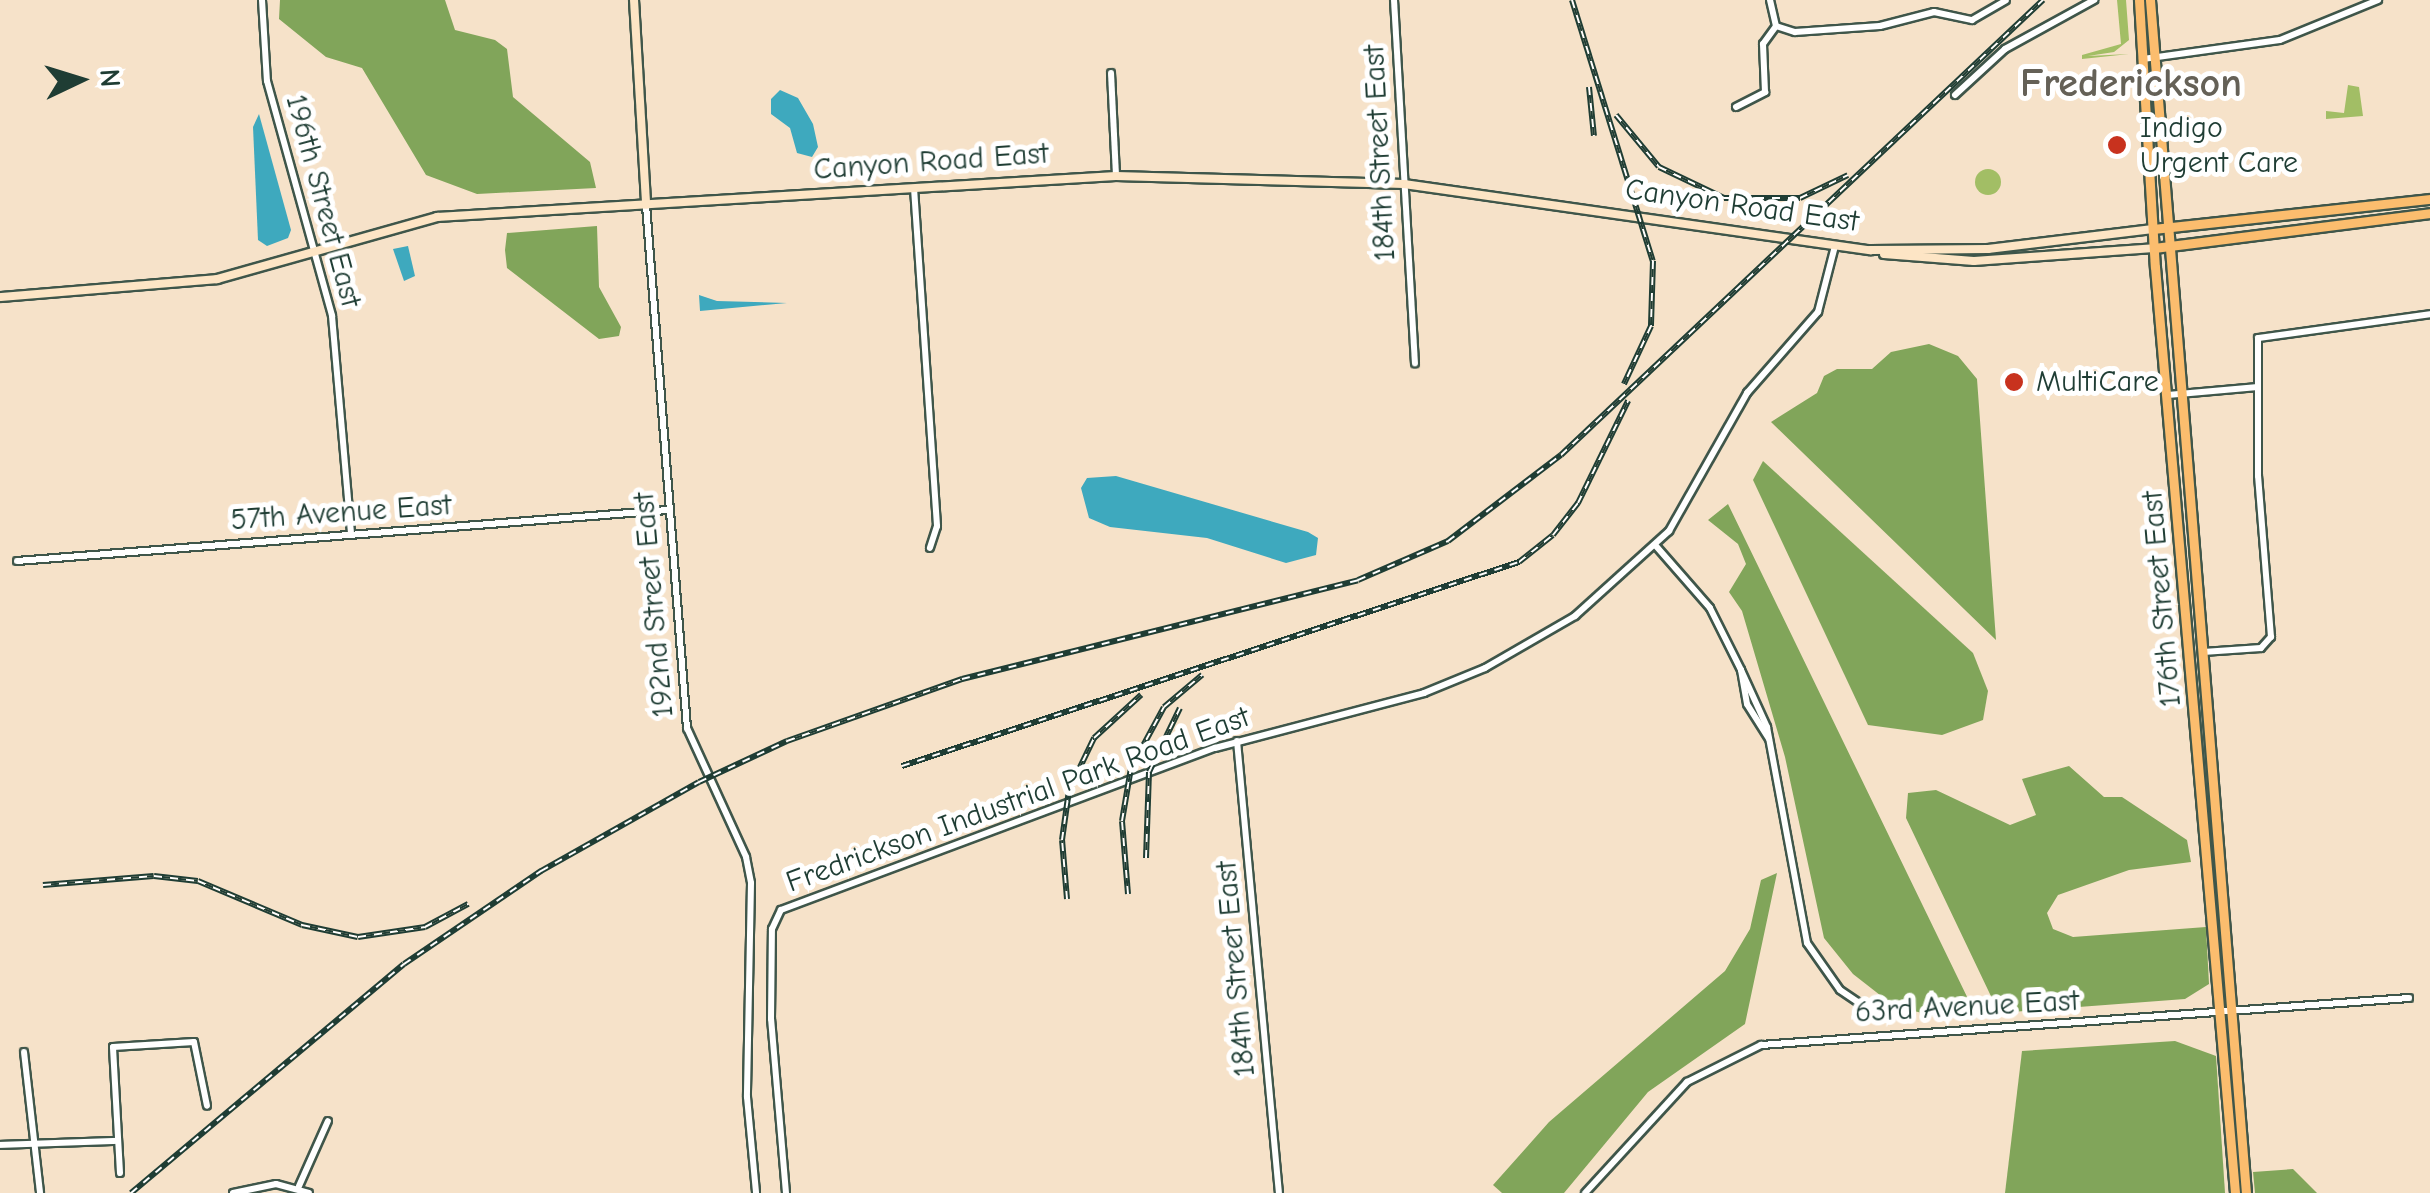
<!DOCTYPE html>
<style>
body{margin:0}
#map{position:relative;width:2430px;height:1193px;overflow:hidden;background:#f6e2c9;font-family:"Comic Neue",sans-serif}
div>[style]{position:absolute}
.green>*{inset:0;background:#a2be65}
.round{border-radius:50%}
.forest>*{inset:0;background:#81a55a}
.water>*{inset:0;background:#3ea9be}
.roads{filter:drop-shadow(2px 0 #3f564a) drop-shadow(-2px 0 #3f564a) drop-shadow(0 2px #3f564a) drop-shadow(0 -2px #3f564a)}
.street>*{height:6px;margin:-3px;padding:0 3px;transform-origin:3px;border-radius:3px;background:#fff}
.secondary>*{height:8px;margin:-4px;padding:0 4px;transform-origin:4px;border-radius:4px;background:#fde5c5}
.primary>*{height:9px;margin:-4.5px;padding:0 4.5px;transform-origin:4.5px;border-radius:4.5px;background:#fbbd6e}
.rail>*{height:6px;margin-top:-3px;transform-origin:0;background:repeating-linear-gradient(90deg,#fff 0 8px,#1f3d34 0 16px);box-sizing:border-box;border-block:2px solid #1f3d34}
.dots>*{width:28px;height:28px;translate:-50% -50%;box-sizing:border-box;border:5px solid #fff;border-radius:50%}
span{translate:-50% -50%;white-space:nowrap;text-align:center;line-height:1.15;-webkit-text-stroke:10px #fff;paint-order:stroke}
.poi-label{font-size:30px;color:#1f3d34}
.left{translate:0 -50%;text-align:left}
.street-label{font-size:30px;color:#1f3d34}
.district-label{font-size:40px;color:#656157;font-weight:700}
.north{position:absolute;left:30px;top:30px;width:100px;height:100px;-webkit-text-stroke:8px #fff;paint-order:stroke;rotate:86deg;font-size:28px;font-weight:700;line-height:40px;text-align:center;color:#1f3d34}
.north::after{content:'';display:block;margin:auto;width:35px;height:45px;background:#1f3d34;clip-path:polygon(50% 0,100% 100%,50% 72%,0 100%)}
</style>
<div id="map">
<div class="green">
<i style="clip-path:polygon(2117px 0,2126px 0,2129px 40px,2114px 52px,2088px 56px,2129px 54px,2082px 59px,2082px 55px,2121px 44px)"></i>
<i style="clip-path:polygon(2348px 85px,2359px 87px,2363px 116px,2326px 119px,2326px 111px,2344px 113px)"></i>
<i class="round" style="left:1975px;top:169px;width:26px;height:26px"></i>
</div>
<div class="forest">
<i style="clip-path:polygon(280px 0,445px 0,455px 30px,495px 40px,507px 49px,513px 97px,590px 162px,596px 188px,477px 194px,426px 175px,362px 68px,326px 57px,279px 19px)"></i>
<i style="clip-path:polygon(597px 226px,599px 287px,621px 327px,619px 336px,599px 339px,507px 268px,505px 250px,507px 233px)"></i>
<i style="clip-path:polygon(1929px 344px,1958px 356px,1977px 379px,1996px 640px,1771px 422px,1817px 393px,1824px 376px,1837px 369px,1872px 369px,1891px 352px)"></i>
<i style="clip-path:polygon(1763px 461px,1973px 653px,1988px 691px,1983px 720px,1942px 735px,1868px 725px,1753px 480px)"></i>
<i style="clip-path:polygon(1728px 504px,1971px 1005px,1966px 1015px,1938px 1017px,1894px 1006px,1853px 974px,1824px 938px,1785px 757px,1742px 611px,1729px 592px,1746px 564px,1738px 544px,1708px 520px)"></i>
<i style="clip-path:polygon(2069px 766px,2104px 797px,2122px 797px,2187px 840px,2191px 862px,2129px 870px,2058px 895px,2047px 913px,2053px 929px,2073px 937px,2206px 927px,2209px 984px,2185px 999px,1999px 1013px,1906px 818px,1908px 793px,1936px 790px,2010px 825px,2036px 815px,2022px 779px)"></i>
<i style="clip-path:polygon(1777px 873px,1745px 1024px,1648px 1092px,1564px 1193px,1502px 1193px,1493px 1185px,1549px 1122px,1725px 971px,1750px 929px,1761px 880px)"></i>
<i style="clip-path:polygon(2175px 1041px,2216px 1056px,2225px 1193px,2005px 1193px,2022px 1051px)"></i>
<i style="clip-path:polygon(2293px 1169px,2317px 1193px,2255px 1193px,2253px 1172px)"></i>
</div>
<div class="water">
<i style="clip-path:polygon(780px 90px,798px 98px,813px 124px,818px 147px,812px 157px,797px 153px,790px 128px,771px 114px,771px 99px)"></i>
<i style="clip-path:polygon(259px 114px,291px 230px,288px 238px,267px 246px,258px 240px,253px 127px)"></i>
<i style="clip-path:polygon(408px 246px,415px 276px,404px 281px,393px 249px)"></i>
<i style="clip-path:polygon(699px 295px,717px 301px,787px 303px,700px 311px)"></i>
<i style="clip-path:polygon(1116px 476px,1308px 532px,1318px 538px,1316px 555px,1286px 563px,1207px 538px,1110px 527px,1089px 518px,1081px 488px,1087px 478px)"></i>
</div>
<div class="roads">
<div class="street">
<i style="left:262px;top:0;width:81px;rotate:86.5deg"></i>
<i style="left:267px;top:81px;width:244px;rotate:74.5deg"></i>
<i style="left:332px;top:316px;width:219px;rotate:85deg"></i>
<i style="left:1394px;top:0;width:364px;rotate:86.7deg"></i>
<i style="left:1770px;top:0;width:27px;rotate:77deg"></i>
<i style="left:1776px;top:26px;width:20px;rotate:18deg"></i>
<i style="left:1795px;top:32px;width:85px;rotate:-4deg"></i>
<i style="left:1880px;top:26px;width:56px;rotate:-14.5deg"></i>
<i style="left:1934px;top:12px;width:39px;rotate:12deg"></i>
<i style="left:1972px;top:20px;width:39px;rotate:-30deg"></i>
<i style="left:2143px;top:59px;width:138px;rotate:-7.9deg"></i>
<i style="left:2280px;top:40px;width:106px;rotate:-22.2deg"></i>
<i style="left:1111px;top:73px;width:103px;rotate:87.2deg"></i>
<i style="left:1955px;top:95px;width:68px;rotate:-42.6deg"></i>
<i style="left:2005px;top:49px;width:102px;rotate:-28.8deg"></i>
<i style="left:1736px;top:107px;width:33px;rotate:-27deg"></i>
<i style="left:1765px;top:92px;width:48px;rotate:-92.4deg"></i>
<i style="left:1763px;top:44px;width:22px;rotate:-54deg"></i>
<i style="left:914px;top:188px;width:339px;rotate:86.1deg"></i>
<i style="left:937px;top:526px;width:23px;rotate:108deg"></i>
<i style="left:646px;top:205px;width:525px;rotate:85.52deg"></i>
<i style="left:687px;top:728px;width:142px;rotate:65.4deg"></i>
<i style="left:746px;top:857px;width:26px;rotate:79deg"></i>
<i style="left:751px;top:883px;width:214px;rotate:91.1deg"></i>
<i style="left:747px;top:1097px;width:96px;rotate:84.6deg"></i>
<i style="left:2168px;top:395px;width:90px;rotate:-5.1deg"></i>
<i style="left:1656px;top:546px;width:82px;rotate:48.9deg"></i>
<i style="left:1710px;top:608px;width:69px;rotate:63.4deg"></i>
<i style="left:17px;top:561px;width:653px;rotate:-4.48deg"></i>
<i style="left:2203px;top:652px;width:58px;rotate:-3.9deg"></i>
<i style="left:2261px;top:648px;width:15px;rotate:-48deg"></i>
<i style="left:2271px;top:637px;width:162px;rotate:-94.6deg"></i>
<i style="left:2258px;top:476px;width:138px;rotate:-90deg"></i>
<i style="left:2258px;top:338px;width:174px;rotate:-7.9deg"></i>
<i style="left:1769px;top:739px;width:41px;rotate:-122.2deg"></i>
<i style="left:1747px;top:704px;width:35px;rotate:-100deg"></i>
<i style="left:1741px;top:670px;width:63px;rotate:65.5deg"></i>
<i style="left:1767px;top:727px;width:220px;rotate:79.5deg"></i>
<i style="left:1807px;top:943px;width:57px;rotate:54.9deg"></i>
<i style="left:1840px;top:990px;width:45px;rotate:34deg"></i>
<i style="left:1237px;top:741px;width:454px;rotate:84.7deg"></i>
<i style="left:24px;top:1052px;width:142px;rotate:83.5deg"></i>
<i style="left:0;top:1145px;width:117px;rotate:-2deg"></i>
<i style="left:120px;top:1173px;width:126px;rotate:-93.2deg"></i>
<i style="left:113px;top:1047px;width:81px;rotate:-3.5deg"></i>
<i style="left:194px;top:1042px;width:65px;rotate:78.5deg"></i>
<i style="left:299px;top:1186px;width:71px;rotate:-66deg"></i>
<i style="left:233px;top:1193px;width:44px;rotate:-11.8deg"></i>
<i style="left:276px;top:1184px;width:34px;rotate:15deg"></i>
<i style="left:786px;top:1193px;width:175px;rotate:-94.9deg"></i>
<i style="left:771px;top:1019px;width:90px;rotate:-89.4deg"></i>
<i style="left:772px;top:929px;width:21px;rotate:-65deg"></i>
<i style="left:781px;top:910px;width:463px;rotate:-20.5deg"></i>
<i style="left:1215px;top:748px;width:216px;rotate:-14.7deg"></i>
<i style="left:1424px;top:693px;width:66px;rotate:-22.3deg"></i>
<i style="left:1485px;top:668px;width:104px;rotate:-30deg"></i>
<i style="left:1575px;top:616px;width:127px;rotate:-42.1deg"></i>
<i style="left:1669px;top:531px;width:159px;rotate:-60.5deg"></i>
<i style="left:1747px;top:393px;width:108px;rotate:-48.8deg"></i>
<i style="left:1818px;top:312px;width:68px;rotate:-75.6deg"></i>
<i style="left:1585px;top:1193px;width:151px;rotate:-47.4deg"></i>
<i style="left:1687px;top:1082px;width:83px;rotate:-26.6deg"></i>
<i style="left:1761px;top:1045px;width:650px;rotate:-4.15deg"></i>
</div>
<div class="secondary">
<i style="left:634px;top:0;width:205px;rotate:86.6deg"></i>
<i style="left:1884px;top:254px;width:90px;rotate:4.4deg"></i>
<i style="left:1974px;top:261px;width:180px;rotate:-4.1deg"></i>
<i style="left:0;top:297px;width:218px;rotate:-4.7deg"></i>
<i style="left:217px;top:279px;width:229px;rotate:-15.7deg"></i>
<i style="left:437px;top:217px;width:680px;rotate:-3.46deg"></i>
<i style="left:1116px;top:176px;width:288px;rotate:1.6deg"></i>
<i style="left:1404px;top:184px;width:471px;rotate:8.1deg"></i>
<i style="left:1870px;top:250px;width:118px;rotate:-0.5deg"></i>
<i style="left:1988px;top:249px;width:166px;rotate:-6.9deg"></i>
</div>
<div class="primary">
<i style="left:2139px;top:0;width:267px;rotate:86.6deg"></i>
<i style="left:2155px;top:267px;width:929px;rotate:85.06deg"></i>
<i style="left:2150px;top:0;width:1197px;rotate:85.4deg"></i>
<i style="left:2153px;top:229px;width:279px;rotate:-6.2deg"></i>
<i style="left:2154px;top:248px;width:278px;rotate:-7.2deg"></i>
</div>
</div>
<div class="rail">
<i style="left:1572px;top:0;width:273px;rotate:72.8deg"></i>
<i style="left:1653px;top:261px;width:65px;rotate:91.8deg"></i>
<i style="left:1651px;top:326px;width:64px;rotate:115deg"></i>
<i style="left:1589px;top:87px;width:49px;rotate:84.2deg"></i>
<i style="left:1616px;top:115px;width:67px;rotate:50.4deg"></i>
<i style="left:1659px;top:167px;width:72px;rotate:25.5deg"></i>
<i style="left:1724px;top:198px;width:76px"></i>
<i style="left:1800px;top:198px;width:53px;rotate:-25.6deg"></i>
<i style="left:902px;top:766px;width:650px;rotate:-18.3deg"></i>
<i style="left:1519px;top:562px;width:43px;rotate:-38.5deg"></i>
<i style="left:1553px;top:535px;width:41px;rotate:-52deg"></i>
<i style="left:1578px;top:503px;width:114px;rotate:-63.9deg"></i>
<i style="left:1146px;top:858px;width:86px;rotate:-88deg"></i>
<i style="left:1149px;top:772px;width:71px;rotate:-64.2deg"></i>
<i style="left:43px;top:885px;width:111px;rotate:-4.6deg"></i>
<i style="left:154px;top:876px;width:44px;rotate:6.5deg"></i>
<i style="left:198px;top:881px;width:113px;rotate:22.9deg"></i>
<i style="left:302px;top:925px;width:57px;rotate:12.1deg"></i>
<i style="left:358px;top:937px;width:68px;rotate:-8.5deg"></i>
<i style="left:425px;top:927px;width:49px;rotate:-28.1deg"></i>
<i style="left:1128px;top:894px;width:73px;rotate:-94.7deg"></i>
<i style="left:1122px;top:821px;width:54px;rotate:-80.4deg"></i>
<i style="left:1131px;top:768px;width:69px;rotate:-61.6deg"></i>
<i style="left:1164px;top:707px;width:50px;rotate:-40.1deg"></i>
<i style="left:1067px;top:899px;width:59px;rotate:-94.8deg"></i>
<i style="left:1062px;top:840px;width:50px;rotate:-82deg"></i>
<i style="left:1069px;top:790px;width:58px;rotate:-64.3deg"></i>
<i style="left:1094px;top:738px;width:64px;rotate:-42.5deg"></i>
<i style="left:131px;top:1193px;width:356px;rotate:-40deg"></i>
<i style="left:404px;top:964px;width:166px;rotate:-34.2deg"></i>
<i style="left:541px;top:871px;width:181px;rotate:-29.4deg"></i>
<i style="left:699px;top:782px;width:97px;rotate:-25deg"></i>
<i style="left:787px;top:741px;width:186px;rotate:-19.5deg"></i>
<i style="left:962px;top:679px;width:408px;rotate:-14deg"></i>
<i style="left:1358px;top:580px;width:98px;rotate:-23.4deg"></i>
<i style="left:1448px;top:541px;width:142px;rotate:-37.3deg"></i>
<i style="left:1561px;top:455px;width:663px;rotate:-43.35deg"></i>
</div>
<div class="dots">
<i style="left:2117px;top:145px;background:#c8321e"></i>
<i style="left:2014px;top:382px;background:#c8321e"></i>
</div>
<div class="poi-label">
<span class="left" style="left:2140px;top:145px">Indigo<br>Urgent Care</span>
<span class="left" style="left:2036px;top:382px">MultiCare</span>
</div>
<div class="street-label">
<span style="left:1380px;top:153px;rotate:-93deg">184th Street East</span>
<span style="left:931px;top:162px;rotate:-4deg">Canyon Road East</span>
<span style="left:323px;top:201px;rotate:75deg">196th Street East</span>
<span style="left:1742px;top:206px;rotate:8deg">Canyon Road East</span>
<span style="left:341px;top:513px;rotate:-4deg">57th Avenue East</span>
<span style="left:2162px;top:599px;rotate:-95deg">176th Street East</span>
<span style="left:654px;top:605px;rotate:-95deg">192nd Street East</span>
<span style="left:1018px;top:800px;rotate:-20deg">Fredrickson Industrial Park Road East</span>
<span style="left:1236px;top:969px;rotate:-95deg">184th Street East</span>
<span style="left:1967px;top:1007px;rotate:-3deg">63rd Avenue East</span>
</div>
<div class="district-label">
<span style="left:2131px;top:83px">Frederickson</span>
</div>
<div class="north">N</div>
</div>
